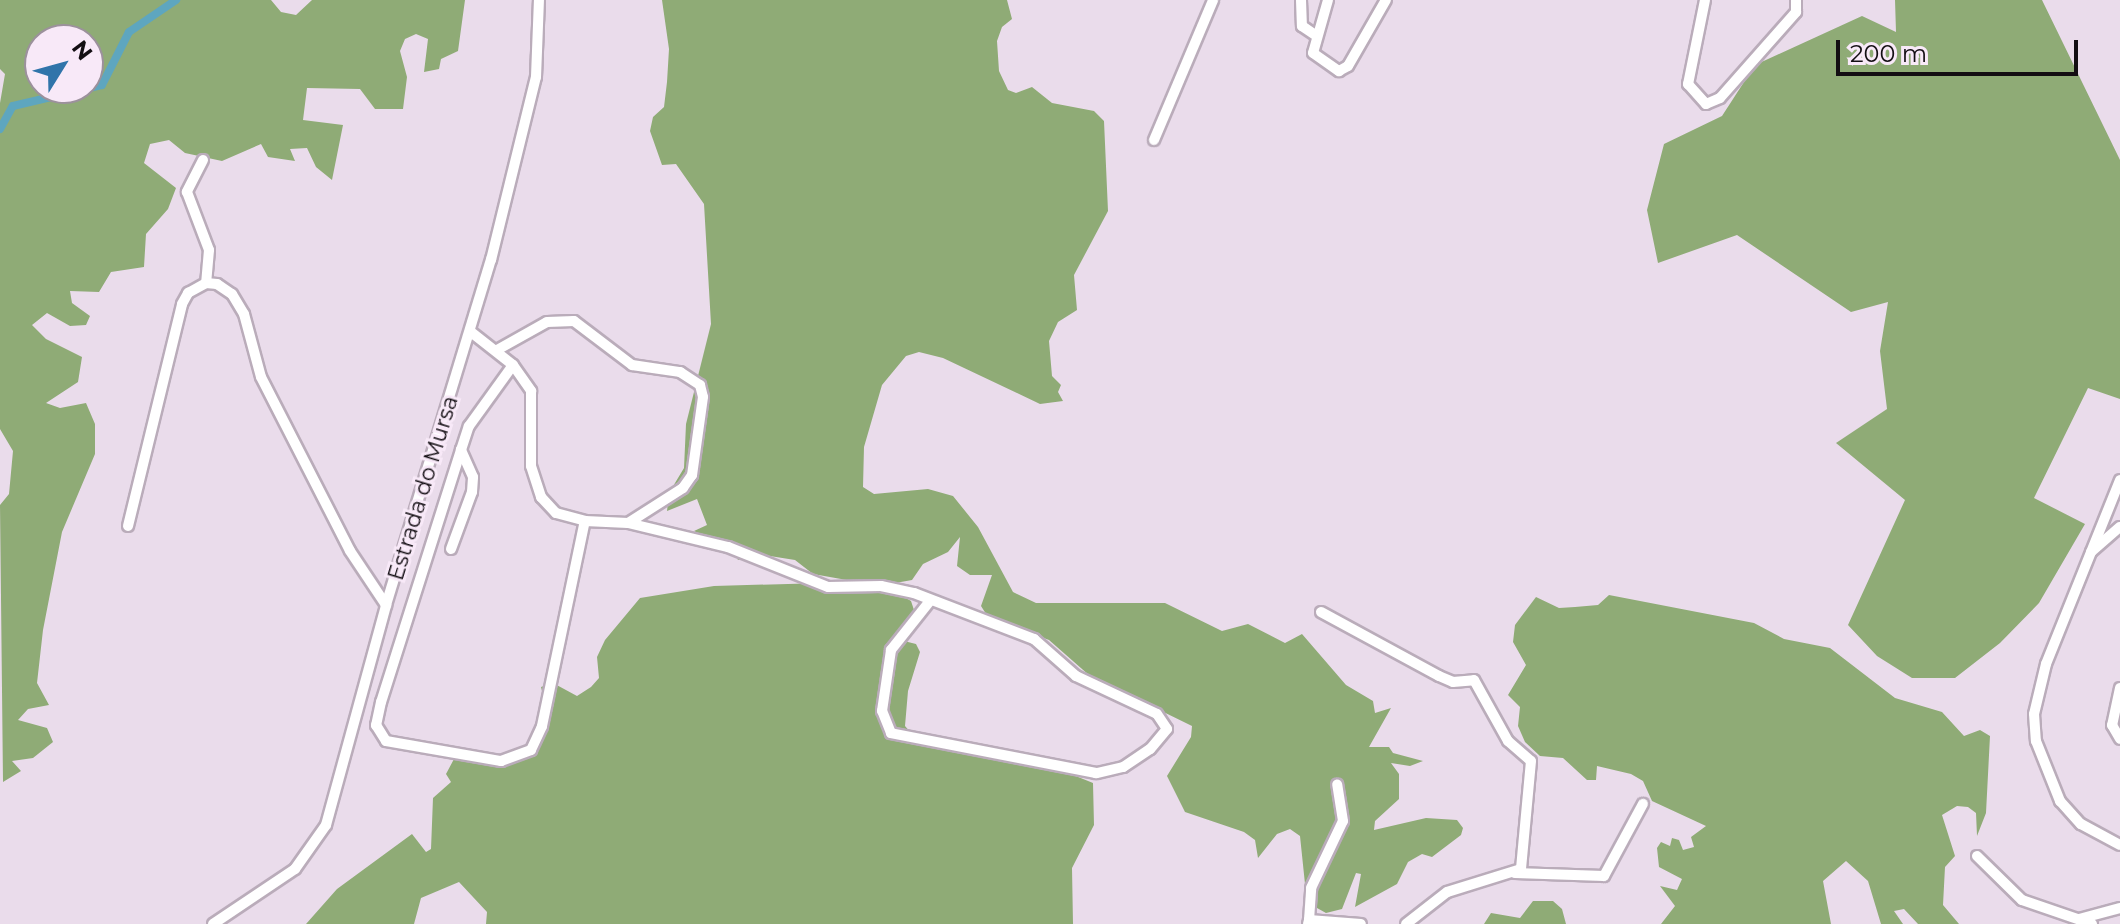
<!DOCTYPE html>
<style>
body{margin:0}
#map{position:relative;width:2120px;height:924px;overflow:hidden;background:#eadceb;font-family:Montserrat,sans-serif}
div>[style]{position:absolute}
.forest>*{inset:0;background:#8fab76}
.canal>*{height:8px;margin:-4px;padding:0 4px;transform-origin:4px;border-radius:4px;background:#5ea6bf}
.roads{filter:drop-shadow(2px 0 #baacba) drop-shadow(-2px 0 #baacba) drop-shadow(0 2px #baacba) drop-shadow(0 -2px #baacba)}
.street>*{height:10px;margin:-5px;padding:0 5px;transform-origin:5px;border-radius:5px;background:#fff}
span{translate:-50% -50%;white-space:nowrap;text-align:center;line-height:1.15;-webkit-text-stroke:6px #f8e9f8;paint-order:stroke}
.street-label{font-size:22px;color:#130e13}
.north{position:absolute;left:24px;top:24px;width:80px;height:80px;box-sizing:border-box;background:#f8e9f8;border:2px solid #9c919c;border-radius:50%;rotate:53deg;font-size:22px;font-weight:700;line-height:32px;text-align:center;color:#130e13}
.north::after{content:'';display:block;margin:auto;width:28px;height:36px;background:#3074aa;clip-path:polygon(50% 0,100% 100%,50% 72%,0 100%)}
.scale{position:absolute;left:1836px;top:40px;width:242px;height:36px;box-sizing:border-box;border:4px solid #130e13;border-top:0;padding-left:10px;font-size:24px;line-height:28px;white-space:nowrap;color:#130e13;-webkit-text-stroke:6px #f8e9f8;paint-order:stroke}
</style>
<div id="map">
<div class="forest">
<i style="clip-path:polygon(evenodd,0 0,271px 0,281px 12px,296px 15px,312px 0,465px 0,458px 51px,441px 59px,439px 69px,424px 72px,428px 39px,416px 34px,405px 39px,400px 51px,407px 77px,403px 109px,375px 109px,360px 89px,307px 88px,303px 120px,343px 125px,332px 180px,316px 167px,307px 148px,290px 149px,295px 161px,268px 157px,261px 144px,222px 161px,185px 153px,169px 140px,150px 144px,144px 163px,176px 188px,168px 209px,146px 234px,144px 267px,111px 272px,99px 292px,70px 291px,72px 303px,90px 316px,86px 325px,70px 326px,47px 313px,32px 325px,46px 339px,82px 357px,78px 382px,46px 403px,60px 408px,86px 403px,95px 424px,95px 454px,62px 532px,43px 630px,37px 683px,49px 705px,28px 709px,18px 720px,47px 728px,53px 742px,33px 758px,12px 761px,21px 771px,3px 782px,0 505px,9px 494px,13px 451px,0 429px,0 103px,5px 74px,0 69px,0 0,40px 40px,88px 40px,88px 88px,40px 88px,40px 40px)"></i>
<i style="clip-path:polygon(662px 0,1007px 0,1012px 19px,1002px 27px,997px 41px,999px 71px,1008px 90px,1016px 93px,1032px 87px,1052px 103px,1094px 111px,1104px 121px,1108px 211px,1074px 275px,1077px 310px,1058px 322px,1049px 341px,1052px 376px,1061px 385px,1058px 392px,1063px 401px,1040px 404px,943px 358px,919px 352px,906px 356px,882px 385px,864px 447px,863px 487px,874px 494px,928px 489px,953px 496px,978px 527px,1013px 592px,1036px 603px,1165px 603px,1222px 631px,1248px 624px,1285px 643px,1302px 634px,1346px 685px,1373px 701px,1375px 713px,1391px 708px,1369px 747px,1389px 747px,1393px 753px,1423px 761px,1410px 766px,1391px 763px,1399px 774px,1399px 799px,1375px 821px,1374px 830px,1426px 818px,1457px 820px,1463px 828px,1461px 835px,1432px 857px,1422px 854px,1408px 862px,1397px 884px,1355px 907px,1361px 874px,1356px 873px,1342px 909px,1326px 913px,1317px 908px,1312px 884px,1305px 884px,1300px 836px,1290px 829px,1277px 834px,1258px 858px,1255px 840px,1244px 832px,1185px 812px,1167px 776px,1191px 737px,1192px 726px,1090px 676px,1049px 640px,988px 617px,981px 606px,992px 575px,970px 575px,957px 566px,960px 537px,948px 552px,923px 564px,912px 580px,884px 585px,911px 601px,915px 613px,904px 641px,916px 644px,920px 652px,908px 691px,905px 726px,911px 733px,1046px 764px,1093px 783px,1094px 825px,1072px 868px,1073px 924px,486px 924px,487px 912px,459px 882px,421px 898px,414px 924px,306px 924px,337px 889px,412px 834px,426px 852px,431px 849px,433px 798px,451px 782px,446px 774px,454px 759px,516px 757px,531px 751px,544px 699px,541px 687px,553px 683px,577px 696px,591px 687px,599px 678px,597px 657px,605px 640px,640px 598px,714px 586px,858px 582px,813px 574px,795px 560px,757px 554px,738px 560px,734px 552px,694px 531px,707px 525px,697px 499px,667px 511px,669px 493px,684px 468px,686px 424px,711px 324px,704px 204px,676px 164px,662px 165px,650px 131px,653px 117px,664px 107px,667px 82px,669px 49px)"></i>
<i style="clip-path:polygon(1895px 0,2042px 0,2120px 160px,2120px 399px,2088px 388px,2034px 498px,2085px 524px,2039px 603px,2000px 643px,1955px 678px,1912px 678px,1877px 656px,1848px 625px,1905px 500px,1836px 443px,1887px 409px,1880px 351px,1888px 302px,1851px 312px,1737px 235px,1658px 263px,1647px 210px,1664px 144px,1722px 116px,1755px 65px,1862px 16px,1896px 32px)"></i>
<i style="clip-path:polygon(1609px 595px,1754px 623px,1784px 639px,1830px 648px,1895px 698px,1942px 712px,1964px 736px,1980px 730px,1990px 736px,1986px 813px,1977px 836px,1976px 813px,1968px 807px,1957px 806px,1942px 815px,1955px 856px,1945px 867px,1943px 905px,1959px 924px,1918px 924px,1904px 909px,1894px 911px,1903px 924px,1881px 924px,1868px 881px,1846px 861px,1823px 881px,1831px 924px,1661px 924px,1675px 906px,1660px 886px,1677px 890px,1682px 879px,1659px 867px,1657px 848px,1661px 842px,1670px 846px,1672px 838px,1679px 840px,1683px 850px,1694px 847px,1691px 837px,1706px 826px,1652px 801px,1643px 781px,1631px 774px,1597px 766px,1596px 780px,1587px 780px,1563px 758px,1540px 756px,1525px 742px,1518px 726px,1520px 707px,1508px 695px,1526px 665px,1513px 642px,1515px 625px,1536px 597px,1559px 608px,1575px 607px,1598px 605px)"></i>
<i style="clip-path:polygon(1533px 901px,1553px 901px,1562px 909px,1566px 924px,1484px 924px,1491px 913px,1520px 918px)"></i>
</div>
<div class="canal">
<i style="left:0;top:129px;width:26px;rotate:-61deg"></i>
<i style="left:13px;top:106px;width:91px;rotate:-13.3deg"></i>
<i style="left:102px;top:85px;width:59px;rotate:-63deg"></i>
<i style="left:129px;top:32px;width:57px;rotate:-34.2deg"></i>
</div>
<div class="roads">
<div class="street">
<i style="left:1301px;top:0;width:26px;rotate:88deg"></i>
<i style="left:1302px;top:26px;width:18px;rotate:34deg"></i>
<i style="left:1328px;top:0;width:55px;rotate:105.8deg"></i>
<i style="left:1313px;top:53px;width:32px;rotate:35deg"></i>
<i style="left:1339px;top:71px;width:10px;rotate:-29deg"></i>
<i style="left:1348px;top:66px;width:76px;rotate:-60.1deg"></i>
<i style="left:1705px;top:0;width:86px;rotate:101.4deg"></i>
<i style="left:1688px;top:84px;width:27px;rotate:48deg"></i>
<i style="left:1706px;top:104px;width:15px;rotate:-23deg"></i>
<i style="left:1720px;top:98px;width:115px;rotate:-48.5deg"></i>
<i style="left:1796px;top:12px;width:12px;rotate:-90deg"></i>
<i style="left:1154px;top:140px;width:152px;rotate:-67.1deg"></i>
<i style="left:203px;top:160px;width:36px;rotate:117deg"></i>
<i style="left:187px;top:192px;width:62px;rotate:69.2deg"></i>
<i style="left:209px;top:250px;width:33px;rotate:95deg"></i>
<i style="left:471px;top:332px;width:53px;rotate:38.2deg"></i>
<i style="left:513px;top:365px;width:32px;rotate:55deg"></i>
<i style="left:531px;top:391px;width:75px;rotate:90deg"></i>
<i style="left:531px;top:466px;width:33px;rotate:72deg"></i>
<i style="left:541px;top:497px;width:22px;rotate:47deg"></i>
<i style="left:556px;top:513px;width:30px;rotate:15deg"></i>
<i style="left:585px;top:521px;width:43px;rotate:2.7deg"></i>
<i style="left:628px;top:523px;width:103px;rotate:13.5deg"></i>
<i style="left:728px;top:547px;width:108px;rotate:21.8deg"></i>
<i style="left:828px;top:587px;width:53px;rotate:-1.1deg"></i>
<i style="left:881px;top:586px;width:34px;rotate:12deg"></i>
<i style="left:914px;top:593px;width:129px;rotate:21deg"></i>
<i style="left:1034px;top:639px;width:56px;rotate:41.4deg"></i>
<i style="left:1076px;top:676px;width:89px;rotate:25.1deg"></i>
<i style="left:1157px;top:714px;width:18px;rotate:56deg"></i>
<i style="left:1167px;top:729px;width:26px;rotate:130deg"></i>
<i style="left:1150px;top:749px;width:32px;rotate:146deg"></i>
<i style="left:1123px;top:767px;width:28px;rotate:167deg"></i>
<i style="left:1096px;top:773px;width:209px;rotate:-169deg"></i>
<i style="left:891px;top:733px;width:24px;rotate:-112deg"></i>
<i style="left:882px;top:711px;width:62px;rotate:-81.6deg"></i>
<i style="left:891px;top:650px;width:61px;rotate:-51.6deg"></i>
<i style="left:497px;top:350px;width:57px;rotate:-29.2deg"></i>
<i style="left:547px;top:322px;width:27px;rotate:-2deg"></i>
<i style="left:574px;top:321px;width:73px;rotate:37.2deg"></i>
<i style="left:632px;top:365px;width:49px;rotate:8.3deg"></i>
<i style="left:680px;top:372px;width:24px;rotate:33deg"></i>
<i style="left:700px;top:385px;width:12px;rotate:76deg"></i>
<i style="left:703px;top:397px;width:79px;rotate:98deg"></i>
<i style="left:692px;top:475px;width:16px;rotate:125deg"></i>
<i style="left:683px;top:488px;width:65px;rotate:147.5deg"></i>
<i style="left:461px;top:450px;width:264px;rotate:107.6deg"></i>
<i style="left:381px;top:702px;width:24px;rotate:102deg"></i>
<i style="left:376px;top:725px;width:19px;rotate:58deg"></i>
<i style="left:386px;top:741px;width:117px;rotate:9.9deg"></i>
<i style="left:501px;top:761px;width:32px;rotate:-20deg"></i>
<i style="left:531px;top:750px;width:26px;rotate:-65deg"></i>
<i style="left:542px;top:726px;width:209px;rotate:-78.2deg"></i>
<i style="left:2120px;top:480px;width:198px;rotate:111.9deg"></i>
<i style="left:2046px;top:664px;width:51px;rotate:103.5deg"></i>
<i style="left:2034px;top:714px;width:27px;rotate:86deg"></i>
<i style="left:2036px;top:741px;width:65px;rotate:68.2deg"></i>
<i style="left:2060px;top:801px;width:31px;rotate:48deg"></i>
<i style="left:2081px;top:824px;width:44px;rotate:28.3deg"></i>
<i style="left:128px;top:526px;width:228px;rotate:-76.3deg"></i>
<i style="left:182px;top:304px;width:13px;rotate:-61deg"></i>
<i style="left:188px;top:293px;width:21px;rotate:-29deg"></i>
<i style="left:206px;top:283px;width:11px;rotate:5deg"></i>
<i style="left:217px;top:284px;width:18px;rotate:34deg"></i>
<i style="left:232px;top:294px;width:23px;rotate:59deg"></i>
<i style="left:244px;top:314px;width:65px;rotate:74.9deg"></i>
<i style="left:261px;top:377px;width:195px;rotate:62.9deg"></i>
<i style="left:350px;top:551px;width:65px;rotate:56.3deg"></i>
<i style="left:451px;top:549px;width:61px;rotate:-69.8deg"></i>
<i style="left:472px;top:492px;width:15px;rotate:-86deg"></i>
<i style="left:473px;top:477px;width:30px;rotate:-114deg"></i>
<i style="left:461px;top:450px;width:25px;rotate:-72deg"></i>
<i style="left:469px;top:426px;width:75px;rotate:-54.2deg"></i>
<i style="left:2091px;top:552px;width:38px;rotate:-41deg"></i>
<i style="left:1321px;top:612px;width:134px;rotate:28.5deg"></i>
<i style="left:1439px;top:676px;width:15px;rotate:23deg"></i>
<i style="left:1453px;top:682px;width:21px;rotate:-5deg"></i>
<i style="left:1474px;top:680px;width:70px;rotate:60.9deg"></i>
<i style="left:1508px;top:741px;width:30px;rotate:41deg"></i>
<i style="left:1531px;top:761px;width:108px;rotate:95.3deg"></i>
<i style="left:1521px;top:869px;width:77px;rotate:162.7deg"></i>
<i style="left:1447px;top:892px;width:52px;rotate:142deg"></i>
<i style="left:2120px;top:688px;width:38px;rotate:102deg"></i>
<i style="left:2112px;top:725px;width:16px;rotate:60deg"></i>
<i style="left:1977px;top:856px;width:63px;rotate:44.4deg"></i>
<i style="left:2022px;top:900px;width:74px;rotate:18.9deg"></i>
<i style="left:1515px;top:873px;width:89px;rotate:1.9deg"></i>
<i style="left:1604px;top:876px;width:82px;rotate:-61.6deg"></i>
<i style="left:2079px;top:919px;width:42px;rotate:-15deg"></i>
<i style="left:1309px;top:920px;width:32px;rotate:-86deg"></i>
<i style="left:1311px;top:888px;width:74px;rotate:-64.5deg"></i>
<i style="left:1343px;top:821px;width:37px;rotate:-99deg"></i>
<i style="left:213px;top:924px;width:99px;rotate:-33.9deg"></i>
<i style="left:295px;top:869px;width:54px;rotate:-54.8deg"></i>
<i style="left:326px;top:825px;width:228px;rotate:-74.7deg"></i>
<i style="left:386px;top:605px;width:361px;rotate:-73.1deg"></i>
<i style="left:491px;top:260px;width:188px;rotate:-76.2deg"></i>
<i style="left:536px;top:77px;width:77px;rotate:-87.8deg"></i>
<i style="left:1308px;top:924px;width:4px;rotate:-76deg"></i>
<i style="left:1309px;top:920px;width:52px;rotate:4.4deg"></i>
</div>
</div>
<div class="street-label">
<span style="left:423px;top:488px;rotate:-73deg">Estrada do Mursa</span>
</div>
<div class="north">N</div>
<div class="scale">200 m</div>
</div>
